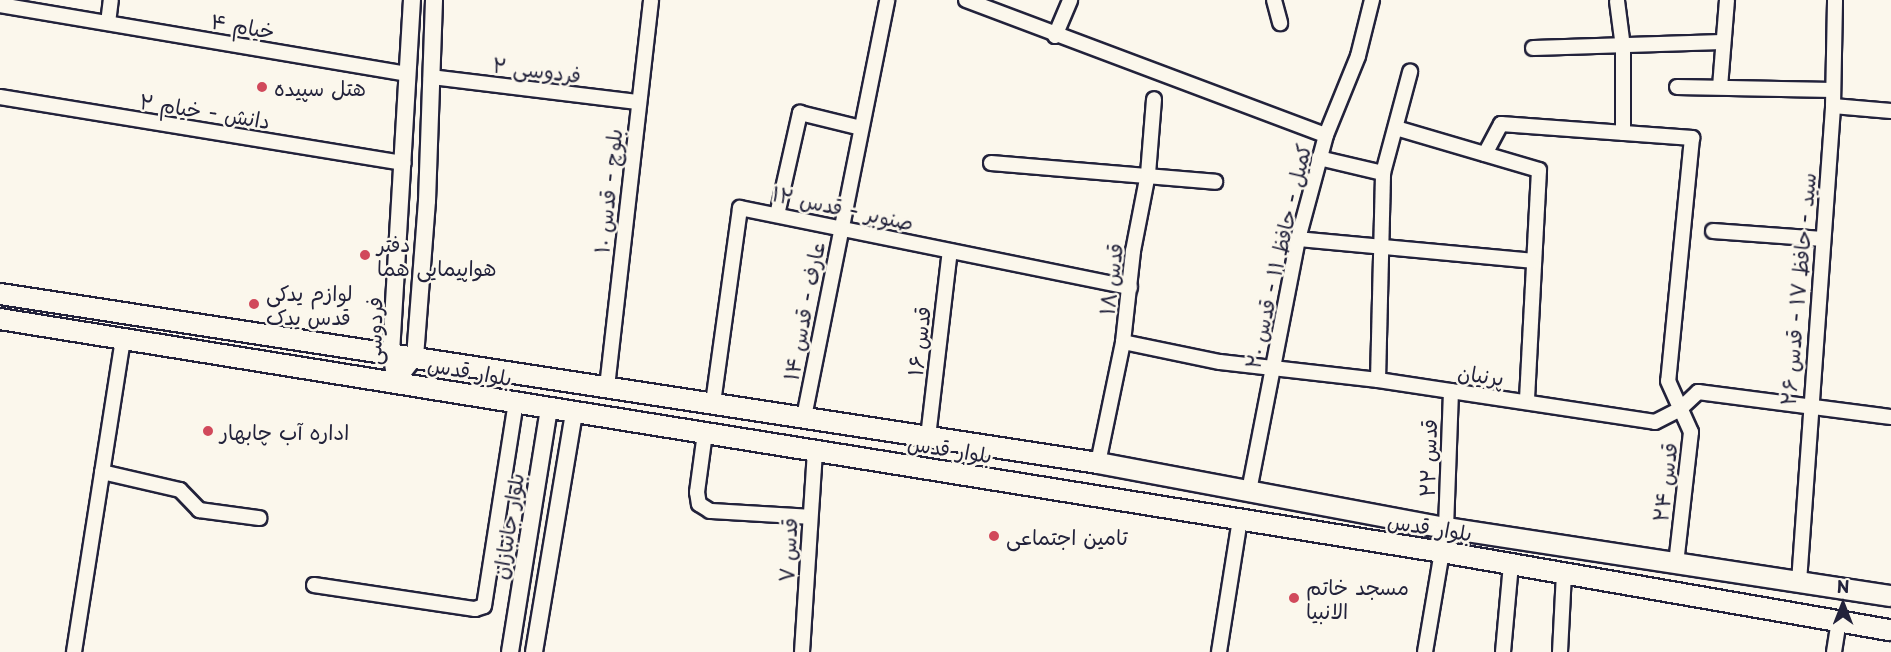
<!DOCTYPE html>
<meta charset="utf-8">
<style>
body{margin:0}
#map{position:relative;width:1891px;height:652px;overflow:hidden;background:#fbf7ec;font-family:"Playpen Sans","Playpen Sans Arabic",sans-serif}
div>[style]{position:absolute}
.roads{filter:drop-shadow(2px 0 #22223b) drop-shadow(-2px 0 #22223b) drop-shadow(0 2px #22223b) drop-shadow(0 -2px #22223b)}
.minor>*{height:14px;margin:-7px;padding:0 7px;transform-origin:7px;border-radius:7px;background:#fbf7ec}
.tertiary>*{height:16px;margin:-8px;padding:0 8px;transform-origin:8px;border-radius:8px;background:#fbf7ec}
.secondary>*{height:20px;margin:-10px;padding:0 10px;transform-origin:10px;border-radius:10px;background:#fbf7ec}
.dots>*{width:16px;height:16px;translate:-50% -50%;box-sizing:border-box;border:3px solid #fbf7ec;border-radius:50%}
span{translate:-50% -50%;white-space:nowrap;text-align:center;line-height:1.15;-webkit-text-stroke:5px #fbf7ec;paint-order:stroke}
.street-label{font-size:21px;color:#22223b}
.poi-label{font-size:21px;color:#22223b}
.left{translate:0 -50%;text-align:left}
.north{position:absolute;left:1813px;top:574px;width:60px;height:60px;-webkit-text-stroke:4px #fbf7ec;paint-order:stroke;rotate:0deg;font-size:16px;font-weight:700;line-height:24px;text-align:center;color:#22223b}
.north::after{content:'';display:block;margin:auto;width:21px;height:27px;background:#22223b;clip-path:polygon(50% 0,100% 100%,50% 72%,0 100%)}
</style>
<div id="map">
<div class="roads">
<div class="minor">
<i style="left:966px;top:0;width:384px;rotate:20.6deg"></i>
<i style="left:1274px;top:0;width:24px;rotate:75deg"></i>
<i style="left:1617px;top:1px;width:46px;rotate:82.6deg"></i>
<i style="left:1623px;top:47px;width:86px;rotate:90deg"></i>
<i style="left:0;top:5px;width:414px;rotate:9.6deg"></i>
<i style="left:108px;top:23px;width:23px;rotate:-83deg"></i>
<i style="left:1055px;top:36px;width:39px;rotate:-67deg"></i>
<i style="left:1533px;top:48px;width:190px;rotate:-1.8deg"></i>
<i style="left:431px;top:77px;width:209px;rotate:6.9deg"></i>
<i style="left:1677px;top:87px;width:156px;rotate:1.1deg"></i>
<i style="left:1720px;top:87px;width:87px;rotate:-85.4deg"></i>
<i style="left:0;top:97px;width:409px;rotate:9.3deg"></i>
<i style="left:1833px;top:106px;width:58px;rotate:4.9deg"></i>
<i style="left:1396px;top:128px;width:149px;rotate:16.4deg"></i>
<i style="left:1539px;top:170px;width:232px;rotate:93deg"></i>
<i style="left:1485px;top:154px;width:34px;rotate:-62deg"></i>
<i style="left:1501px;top:124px;width:192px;rotate:4.2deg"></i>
<i style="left:1692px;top:138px;width:244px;rotate:95.6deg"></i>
<i style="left:1668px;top:381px;width:56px;rotate:65.7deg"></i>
<i style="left:1691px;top:432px;width:132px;rotate:96.5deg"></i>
<i style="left:1319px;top:158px;width:66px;rotate:13.2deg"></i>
<i style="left:991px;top:163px;width:225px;rotate:4.8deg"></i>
<i style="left:777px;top:215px;width:105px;rotate:-77.3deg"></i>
<i style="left:800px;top:113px;width:63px;rotate:13.8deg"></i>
<i style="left:1713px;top:231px;width:110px;rotate:4.2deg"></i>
<i style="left:1298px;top:239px;width:236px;rotate:5.3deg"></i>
<i style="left:1123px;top:342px;width:99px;rotate:11.7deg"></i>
<i style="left:1220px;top:362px;width:159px;rotate:6.5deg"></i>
<i style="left:1378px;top:380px;width:280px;rotate:8.6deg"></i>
<i style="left:1655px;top:422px;width:28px;rotate:-27deg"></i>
<i style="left:1680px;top:409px;width:25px;rotate:-43deg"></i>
<i style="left:1698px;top:392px;width:195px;rotate:7.4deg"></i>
<i style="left:1378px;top:380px;width:207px;rotate:-88.6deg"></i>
<i style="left:1383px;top:173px;width:105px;rotate:-75deg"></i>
<i style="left:607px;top:387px;width:389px;rotate:-83.5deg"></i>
<i style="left:713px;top:403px;width:197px;rotate:-82.1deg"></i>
<i style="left:740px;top:208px;width:398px;rotate:11.5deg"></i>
<i style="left:804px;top:417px;width:425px;rotate:-78.7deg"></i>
<i style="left:705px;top:433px;width:60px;rotate:97.7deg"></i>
<i style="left:697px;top:492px;width:12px;rotate:81deg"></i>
<i style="left:699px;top:504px;width:13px;rotate:32deg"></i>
<i style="left:710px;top:511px;width:100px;rotate:3.4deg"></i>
<i style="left:928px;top:437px;width:187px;rotate:-83.3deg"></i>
<i style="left:1098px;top:463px;width:124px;rotate:-78.3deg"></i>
<i style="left:1123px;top:342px;width:92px;rotate:-83.7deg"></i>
<i style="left:1133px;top:251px;width:78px;rotate:-79deg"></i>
<i style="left:1148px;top:174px;width:75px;rotate:-85.4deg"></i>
<i style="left:102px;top:472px;width:80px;rotate:13deg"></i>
<i style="left:180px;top:490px;width:28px;rotate:46deg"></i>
<i style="left:199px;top:510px;width:61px;rotate:7.6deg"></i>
<i style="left:1249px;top:491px;width:257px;rotate:-79deg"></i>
<i style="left:1298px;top:239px;width:108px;rotate:-74.9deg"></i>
<i style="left:1326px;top:135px;width:85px;rotate:-67.9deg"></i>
<i style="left:1358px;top:56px;width:58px;rotate:-76deg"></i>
<i style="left:1799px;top:582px;width:477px;rotate:-85.9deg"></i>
<i style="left:1833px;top:106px;width:106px;rotate:-88.9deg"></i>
<i style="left:314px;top:585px;width:163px;rotate:8.5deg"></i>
<i style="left:475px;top:609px;width:9px;rotate:-18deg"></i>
<i style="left:484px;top:606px;width:206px;rotate:-81.1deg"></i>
<i style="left:74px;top:652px;width:317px;rotate:-81.1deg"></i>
<i style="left:802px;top:652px;width:201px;rotate:-86.3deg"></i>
<i style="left:1219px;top:652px;width:135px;rotate:-81deg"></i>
<i style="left:1425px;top:652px;width:126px;rotate:-80.4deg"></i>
<i style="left:1446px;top:528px;width:137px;rotate:-87.9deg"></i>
<i style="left:1503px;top:652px;width:88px;rotate:-84.8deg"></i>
<i style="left:1560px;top:652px;width:80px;rotate:-87.1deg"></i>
<i style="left:1834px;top:652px;width:32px;rotate:-81deg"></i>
</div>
<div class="tertiary">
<i style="left:396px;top:381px;width:31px;rotate:-52deg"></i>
<i style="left:415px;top:357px;width:156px;rotate:-85.6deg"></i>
<i style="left:427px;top:201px;width:201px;rotate:-88deg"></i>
<i style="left:396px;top:381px;width:28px;rotate:-100deg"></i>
<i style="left:391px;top:353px;width:354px;rotate:-86.6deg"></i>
<i style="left:510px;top:652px;width:247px;rotate:-80.9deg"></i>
<i style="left:534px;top:652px;width:243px;rotate:-80.5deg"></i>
</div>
<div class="secondary">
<i style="left:0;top:294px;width:1111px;rotate:8.75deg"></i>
<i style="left:1098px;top:463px;width:354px;rotate:10.6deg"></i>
<i style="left:1446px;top:528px;width:450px;rotate:8.7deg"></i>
<i style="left:0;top:319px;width:1461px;rotate:9.18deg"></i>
<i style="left:1442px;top:552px;width:456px;rotate:9.9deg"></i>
</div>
</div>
<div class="dots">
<i style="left:262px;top:87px;background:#d1495b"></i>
<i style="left:365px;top:255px;background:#d1495b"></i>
<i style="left:254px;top:304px;background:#d1495b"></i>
<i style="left:208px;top:431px;background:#d1495b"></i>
<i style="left:994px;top:536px;background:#d1495b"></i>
<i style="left:1294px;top:598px;background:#d1495b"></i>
</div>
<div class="street-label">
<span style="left:243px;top:25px;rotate:10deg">خیام ۴</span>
<span style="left:537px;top:69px;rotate:7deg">فردوسی ۲</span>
<span style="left:205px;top:110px;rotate:9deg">دانش - خیام ۲</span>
<span style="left:607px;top:191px;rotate:-84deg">بلوچ - قدس ۱۰</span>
<span style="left:843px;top:207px;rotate:12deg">صنوبر - قدس ۱۲</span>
<span style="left:1277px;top:256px;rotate:-77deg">کمیل - حافظ ۱۱ - قدس ۲۰</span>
<span style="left:1110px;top:279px;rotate:-83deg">قدس ۱۸</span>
<span style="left:1797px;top:289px;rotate:-85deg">سید - حافظ ۱۷ - قدس ۲۶</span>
<span style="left:803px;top:311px;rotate:-79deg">عارف - قدس ۱۴</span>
<span style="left:373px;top:331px;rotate:-89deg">فردوسی</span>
<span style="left:918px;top:341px;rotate:-83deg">قدس ۱۶</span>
<span style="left:470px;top:370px;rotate:10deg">بلوار قدس</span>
<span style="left:1481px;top:374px;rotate:8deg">پرنیان</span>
<span style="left:950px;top:448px;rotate:9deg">بلوار قدس</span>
<span style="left:1427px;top:458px;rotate:-88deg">قدس ۲۲</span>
<span style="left:1664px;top:482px;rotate:-83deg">قدس ۲۴</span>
<span style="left:507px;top:526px;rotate:-81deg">بلوار جانبازان</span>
<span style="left:1430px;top:526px;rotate:9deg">بلوار قدس</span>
<span style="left:787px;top:550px;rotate:-87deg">قدس ۷</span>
</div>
<div class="poi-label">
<span class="left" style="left:274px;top:87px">هتل سپیده</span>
<span class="left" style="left:377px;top:255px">دفتر<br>هواپیمایی هما</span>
<span class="left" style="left:266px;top:304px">لوازم یدکی<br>قدس یدک</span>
<span class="left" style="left:220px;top:431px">اداره آب چابهار</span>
<span class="left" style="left:1006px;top:536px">تامین اجتماعی</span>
<span class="left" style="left:1306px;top:598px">مسجد خاتم<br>الانبیا</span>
</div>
<div class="north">N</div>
</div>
